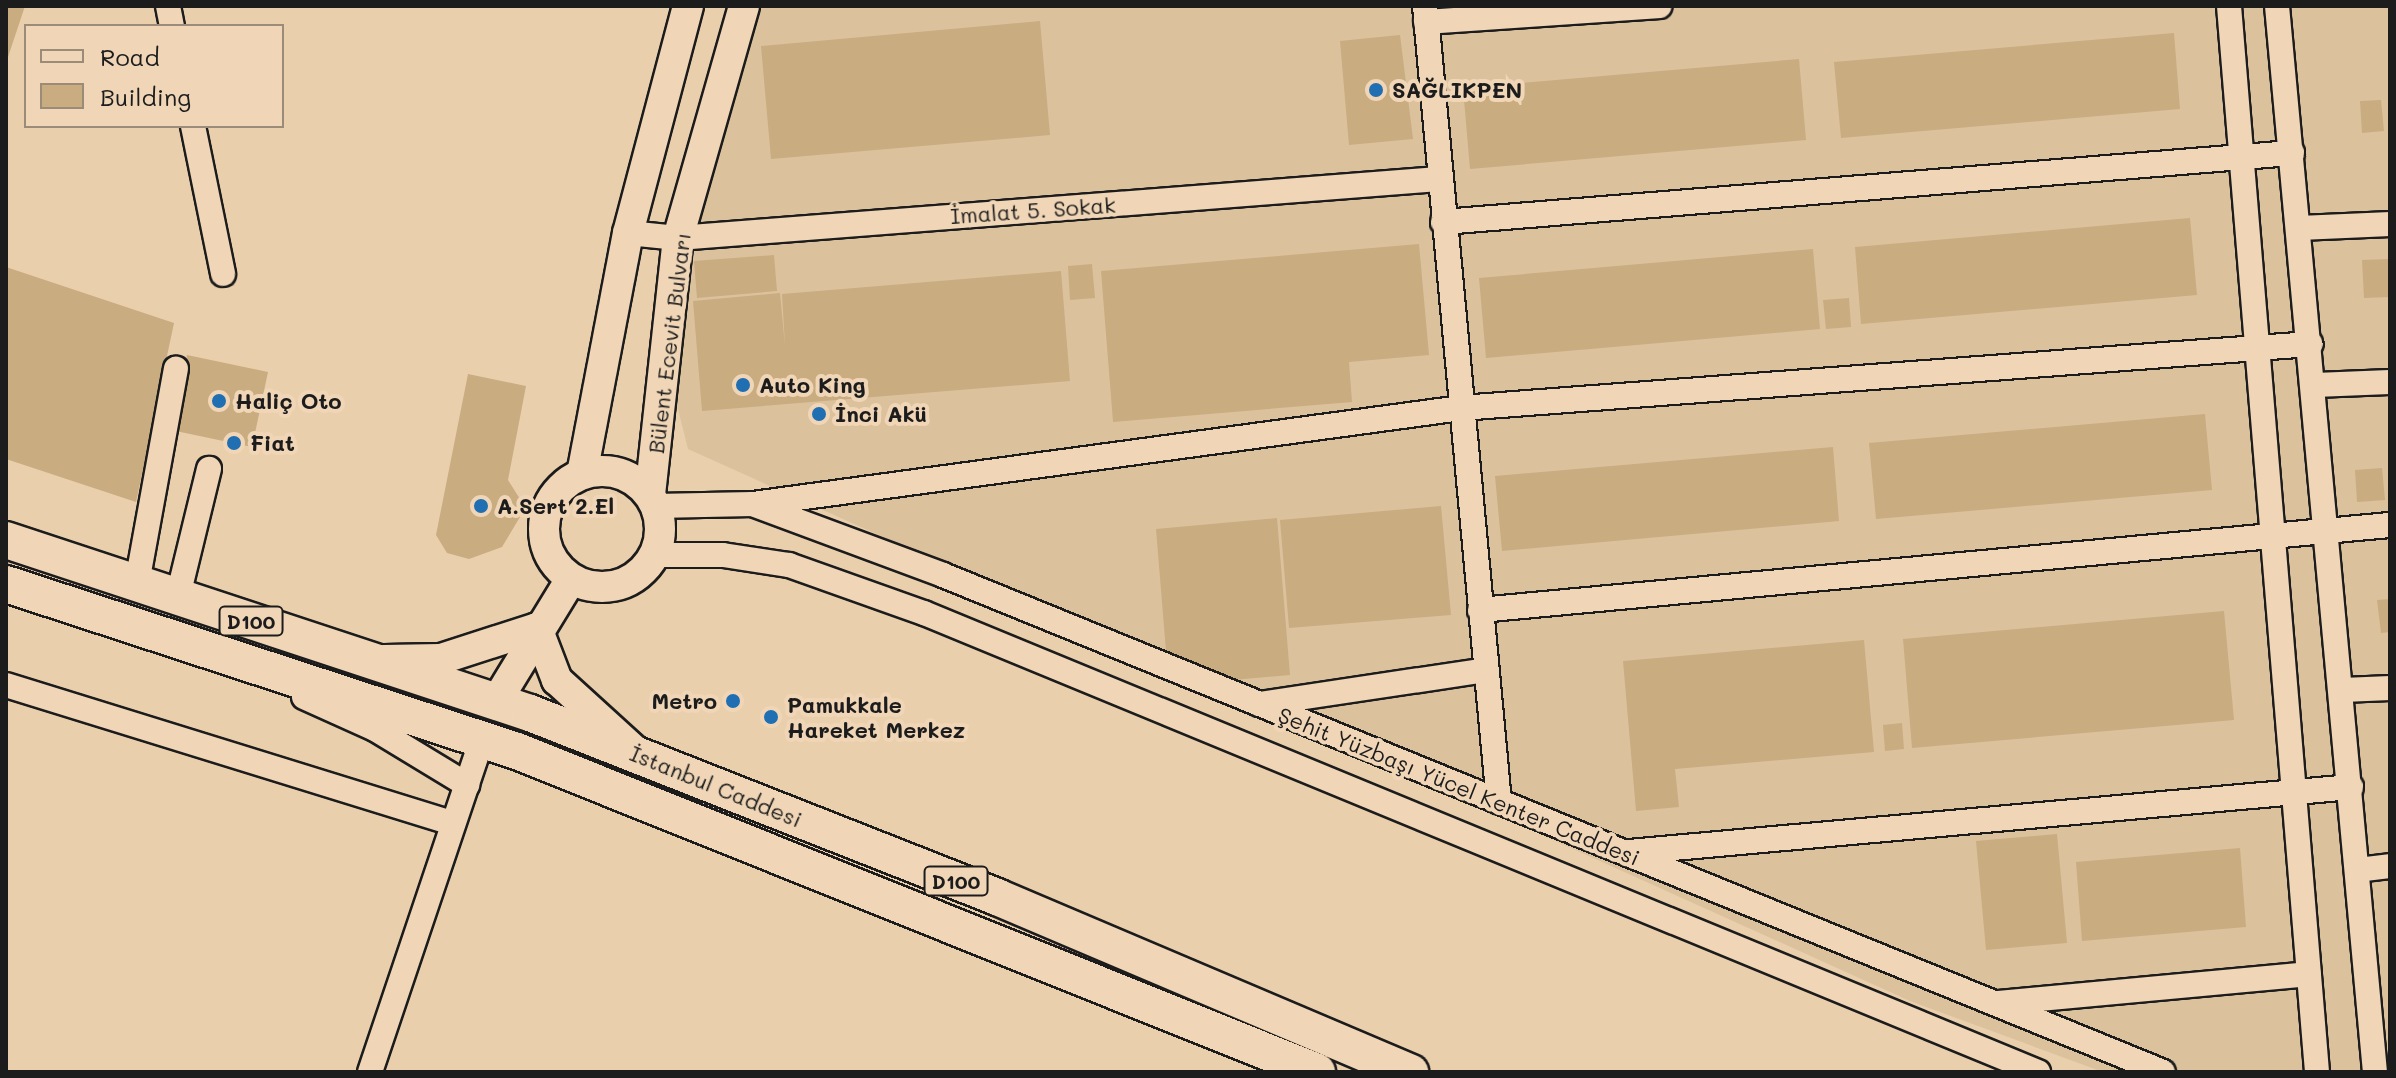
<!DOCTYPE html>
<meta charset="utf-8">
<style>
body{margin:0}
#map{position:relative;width:2396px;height:1078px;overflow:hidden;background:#eacfad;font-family:Mali,sans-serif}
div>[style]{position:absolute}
.built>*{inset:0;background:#dcc19d}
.building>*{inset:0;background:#c9ac80}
.roads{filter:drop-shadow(2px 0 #1c1c1c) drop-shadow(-2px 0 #1c1c1c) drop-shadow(0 2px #1c1c1c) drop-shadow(0 -2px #1c1c1c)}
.minor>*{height:24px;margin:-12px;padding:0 12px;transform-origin:12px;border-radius:12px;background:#f0d6b7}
.major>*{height:30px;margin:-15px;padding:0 15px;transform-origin:15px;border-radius:15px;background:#f0d6b7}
.major>.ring{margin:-15px;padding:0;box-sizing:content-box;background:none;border:30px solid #f0d6b7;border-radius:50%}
.highway>*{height:36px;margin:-18px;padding:0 18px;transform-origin:18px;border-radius:18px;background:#f0d6b7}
.dots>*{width:22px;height:22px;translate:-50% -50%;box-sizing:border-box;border:4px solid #f0d6b7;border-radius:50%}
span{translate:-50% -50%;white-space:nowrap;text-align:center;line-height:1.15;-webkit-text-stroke:8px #f0d6b7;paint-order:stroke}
.shield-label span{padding:2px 6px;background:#f0d6b7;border:2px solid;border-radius:6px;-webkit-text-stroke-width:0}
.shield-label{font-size:20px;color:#1c1c1c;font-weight:700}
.poi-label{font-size:22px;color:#1c1c1c;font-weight:700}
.left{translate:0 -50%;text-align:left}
.right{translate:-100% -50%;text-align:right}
.street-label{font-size:22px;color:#1c1c1c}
.frame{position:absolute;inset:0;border:8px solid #1c1c1c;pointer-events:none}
.legend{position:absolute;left:24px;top:24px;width:260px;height:104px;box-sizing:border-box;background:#f0d6b7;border:2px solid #9b8c79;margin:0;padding:10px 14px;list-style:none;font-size:24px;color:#1c1c1c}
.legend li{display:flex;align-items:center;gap:16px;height:40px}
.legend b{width:40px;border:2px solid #9b8c79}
</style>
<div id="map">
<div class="built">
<i style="clip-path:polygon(732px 6px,2390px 6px,2390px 1072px,2103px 1072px,1910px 1001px,688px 449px,673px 389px,659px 273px)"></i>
</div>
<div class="building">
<i style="clip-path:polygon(6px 6px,25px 6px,7px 60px,6px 60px)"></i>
<i style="clip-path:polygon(1040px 21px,1050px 135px,771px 159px,761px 46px)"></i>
<i style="clip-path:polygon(2174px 33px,2180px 109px,1841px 138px,1834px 62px)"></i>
<i style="clip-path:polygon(1400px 35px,1413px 139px,1349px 145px,1340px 41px)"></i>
<i style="clip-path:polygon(1799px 59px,1806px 140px,1470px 169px,1463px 88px)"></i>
<i style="clip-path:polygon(2381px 100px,2384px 131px,2362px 133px,2360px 101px)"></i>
<i style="clip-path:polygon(2190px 218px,2197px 295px,1861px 324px,1855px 247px)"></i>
<i style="clip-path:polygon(1419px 244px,1429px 355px,1349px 362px,1352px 402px,1113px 422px,1101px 271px)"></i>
<i style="clip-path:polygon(1813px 249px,1820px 329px,1486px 358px,1479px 278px)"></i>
<i style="clip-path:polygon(774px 255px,777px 291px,697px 298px,694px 261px)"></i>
<i style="clip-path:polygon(2390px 259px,2390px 297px,2364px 298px,2362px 260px)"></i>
<i style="clip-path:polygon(1092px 264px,1095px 298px,1070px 300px,1068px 266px)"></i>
<i style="clip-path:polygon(6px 267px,174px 323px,136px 502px,6px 459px)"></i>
<i style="clip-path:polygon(1061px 271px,1070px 381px,702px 411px,693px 301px,780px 293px,785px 346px,782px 294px)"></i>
<i style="clip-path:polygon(1849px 298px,1851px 327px,1826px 329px,1823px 300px)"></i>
<i style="clip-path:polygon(187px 355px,268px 372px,252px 447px,171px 430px)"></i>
<i style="clip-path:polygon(468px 374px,526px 386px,508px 480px,520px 499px,520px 517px,502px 547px,469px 559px,447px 553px,436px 535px)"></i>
<i style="clip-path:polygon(2205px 414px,2212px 490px,1876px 519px,1869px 443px)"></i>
<i style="clip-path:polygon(1833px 447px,1839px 521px,1502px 551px,1495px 476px)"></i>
<i style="clip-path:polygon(2382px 468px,2385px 500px,2357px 502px,2355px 470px)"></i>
<i style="clip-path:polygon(1441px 506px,1451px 615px,1289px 628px,1280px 520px)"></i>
<i style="clip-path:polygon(1277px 518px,1290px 675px,1233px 680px,1166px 651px,1156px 529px)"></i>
<i style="clip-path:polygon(2390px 599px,2390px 632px,2381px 633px,2377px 600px)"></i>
<i style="clip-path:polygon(2224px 611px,2234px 720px,1912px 748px,1903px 639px)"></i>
<i style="clip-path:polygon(1864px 640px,1874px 752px,1675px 769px,1679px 807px,1636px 811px,1623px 661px)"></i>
<i style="clip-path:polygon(1902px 723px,1904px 749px,1885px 751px,1883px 725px)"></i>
<i style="clip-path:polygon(2057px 834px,2067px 943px,1986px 950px,1976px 841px)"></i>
<i style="clip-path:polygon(2240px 848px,2246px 927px,2082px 941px,2076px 862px)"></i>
</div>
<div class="roads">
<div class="minor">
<i style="left:168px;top:6px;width:20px;rotate:79deg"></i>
<i style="left:1425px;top:6px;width:799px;rotate:84.69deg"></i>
<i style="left:2229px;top:6px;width:1070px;rotate:85.28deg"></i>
<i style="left:2277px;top:6px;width:1070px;rotate:84.75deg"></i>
<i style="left:1426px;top:22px;width:234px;rotate:-3.9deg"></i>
<i style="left:193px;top:126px;width:151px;rotate:78.5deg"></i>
<i style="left:1443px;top:222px;width:852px;rotate:-4.65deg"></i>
<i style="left:2300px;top:228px;width:90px;rotate:-2.5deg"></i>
<i style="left:628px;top:233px;width:50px;rotate:5.7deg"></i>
<i style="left:678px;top:238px;width:763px;rotate:-4.43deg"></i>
<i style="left:2315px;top:385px;width:75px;rotate:-2.3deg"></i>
<i style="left:755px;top:505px;width:201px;rotate:20.4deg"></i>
<i style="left:943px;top:575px;width:1317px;rotate:22.16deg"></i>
<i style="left:655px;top:506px;width:98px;rotate:-1.2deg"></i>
<i style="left:753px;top:504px;width:714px;rotate:-7.72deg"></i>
<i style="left:1461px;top:408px;width:852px;rotate:-4.31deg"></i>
<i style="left:654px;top:555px;width:69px"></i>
<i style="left:723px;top:555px;width:67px;rotate:8.6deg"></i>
<i style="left:789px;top:565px;width:143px;rotate:19.6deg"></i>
<i style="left:924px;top:613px;width:1205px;rotate:22.39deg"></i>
<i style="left:137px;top:583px;width:218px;rotate:-79.7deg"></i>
<i style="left:178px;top:596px;width:131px;rotate:-76.3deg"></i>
<i style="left:1480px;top:610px;width:914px;rotate:-5.34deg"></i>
<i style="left:6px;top:685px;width:468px;rotate:17.2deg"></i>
<i style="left:2343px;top:690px;width:47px;rotate:-2.4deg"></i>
<i style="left:304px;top:697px;width:78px;rotate:24.3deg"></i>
<i style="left:375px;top:729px;width:108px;rotate:31.3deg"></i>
<i style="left:1259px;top:704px;width:230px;rotate:-8.5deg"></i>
<i style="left:1629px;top:852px;width:725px;rotate:-5.14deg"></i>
<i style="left:2358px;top:870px;width:32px;rotate:-7deg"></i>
<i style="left:1997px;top:1003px;width:313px;rotate:-5.3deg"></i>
<i style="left:370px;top:1072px;width:351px;rotate:-71.4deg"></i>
</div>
<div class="major">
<i class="ring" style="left:544px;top:471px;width:86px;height:86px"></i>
<i style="left:582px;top:474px;width:245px;rotate:-79.2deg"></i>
<i style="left:628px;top:233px;width:235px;rotate:-75.2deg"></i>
<i style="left:650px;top:495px;width:259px;rotate:-83.8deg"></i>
<i style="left:678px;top:238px;width:241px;rotate:-74.1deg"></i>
<i style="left:537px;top:628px;width:56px;rotate:69deg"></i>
<i style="left:557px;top:680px;width:104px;rotate:42.3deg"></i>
<i style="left:384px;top:660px;width:57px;rotate:-1deg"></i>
<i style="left:441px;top:659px;width:101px;rotate:-17.9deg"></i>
<i style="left:496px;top:702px;width:144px;rotate:-58.6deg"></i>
</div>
<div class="highway">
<i style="left:6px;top:540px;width:552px;rotate:18.27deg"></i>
<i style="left:530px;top:713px;width:502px;rotate:21.5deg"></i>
<i style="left:997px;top:897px;width:449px;rotate:23deg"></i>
<i style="left:6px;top:584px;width:538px;rotate:18.1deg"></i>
<i style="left:517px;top:751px;width:862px;rotate:21.86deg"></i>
</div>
</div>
<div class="dots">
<i style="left:1376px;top:90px;background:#1f6fb2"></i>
<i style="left:743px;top:385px;background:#1f6fb2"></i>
<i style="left:219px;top:401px;background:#1f6fb2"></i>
<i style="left:819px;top:414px;background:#1f6fb2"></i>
<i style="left:234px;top:443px;background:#1f6fb2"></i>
<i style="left:481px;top:506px;background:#1f6fb2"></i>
<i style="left:733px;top:701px;background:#1f6fb2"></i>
<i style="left:771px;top:717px;background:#1f6fb2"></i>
</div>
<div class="shield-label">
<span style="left:251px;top:621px">D100</span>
<span style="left:956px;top:881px">D100</span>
</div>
<div class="poi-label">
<span class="left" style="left:1392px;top:90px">SAĞLIKPEN</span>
<span class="left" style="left:759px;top:385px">Auto King</span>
<span class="left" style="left:235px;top:401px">Haliç Oto</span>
<span class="left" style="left:835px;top:414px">İnci Akü</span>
<span class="left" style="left:250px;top:443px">Fiat</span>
<span class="left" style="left:497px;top:506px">A.Sert 2.El</span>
<span class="right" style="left:717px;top:701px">Metro</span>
<span class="left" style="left:787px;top:717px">Pamukkale<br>Hareket Merkez</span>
</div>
<div class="street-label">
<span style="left:1033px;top:210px;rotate:-4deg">İmalat 5. Sokak</span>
<span style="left:669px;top:343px;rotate:-83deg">Bülent Ecevit Bulvarı</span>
<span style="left:716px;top:786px;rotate:22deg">İstanbul Caddesi</span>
<span style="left:1459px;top:786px;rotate:22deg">Şehit Yüzbaşı Yücel Kenter Caddesi</span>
</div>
<div class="frame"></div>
<ul class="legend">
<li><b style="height:10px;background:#f0d6b7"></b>Road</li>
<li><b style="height:22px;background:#c9ac80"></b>Building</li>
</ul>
</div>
